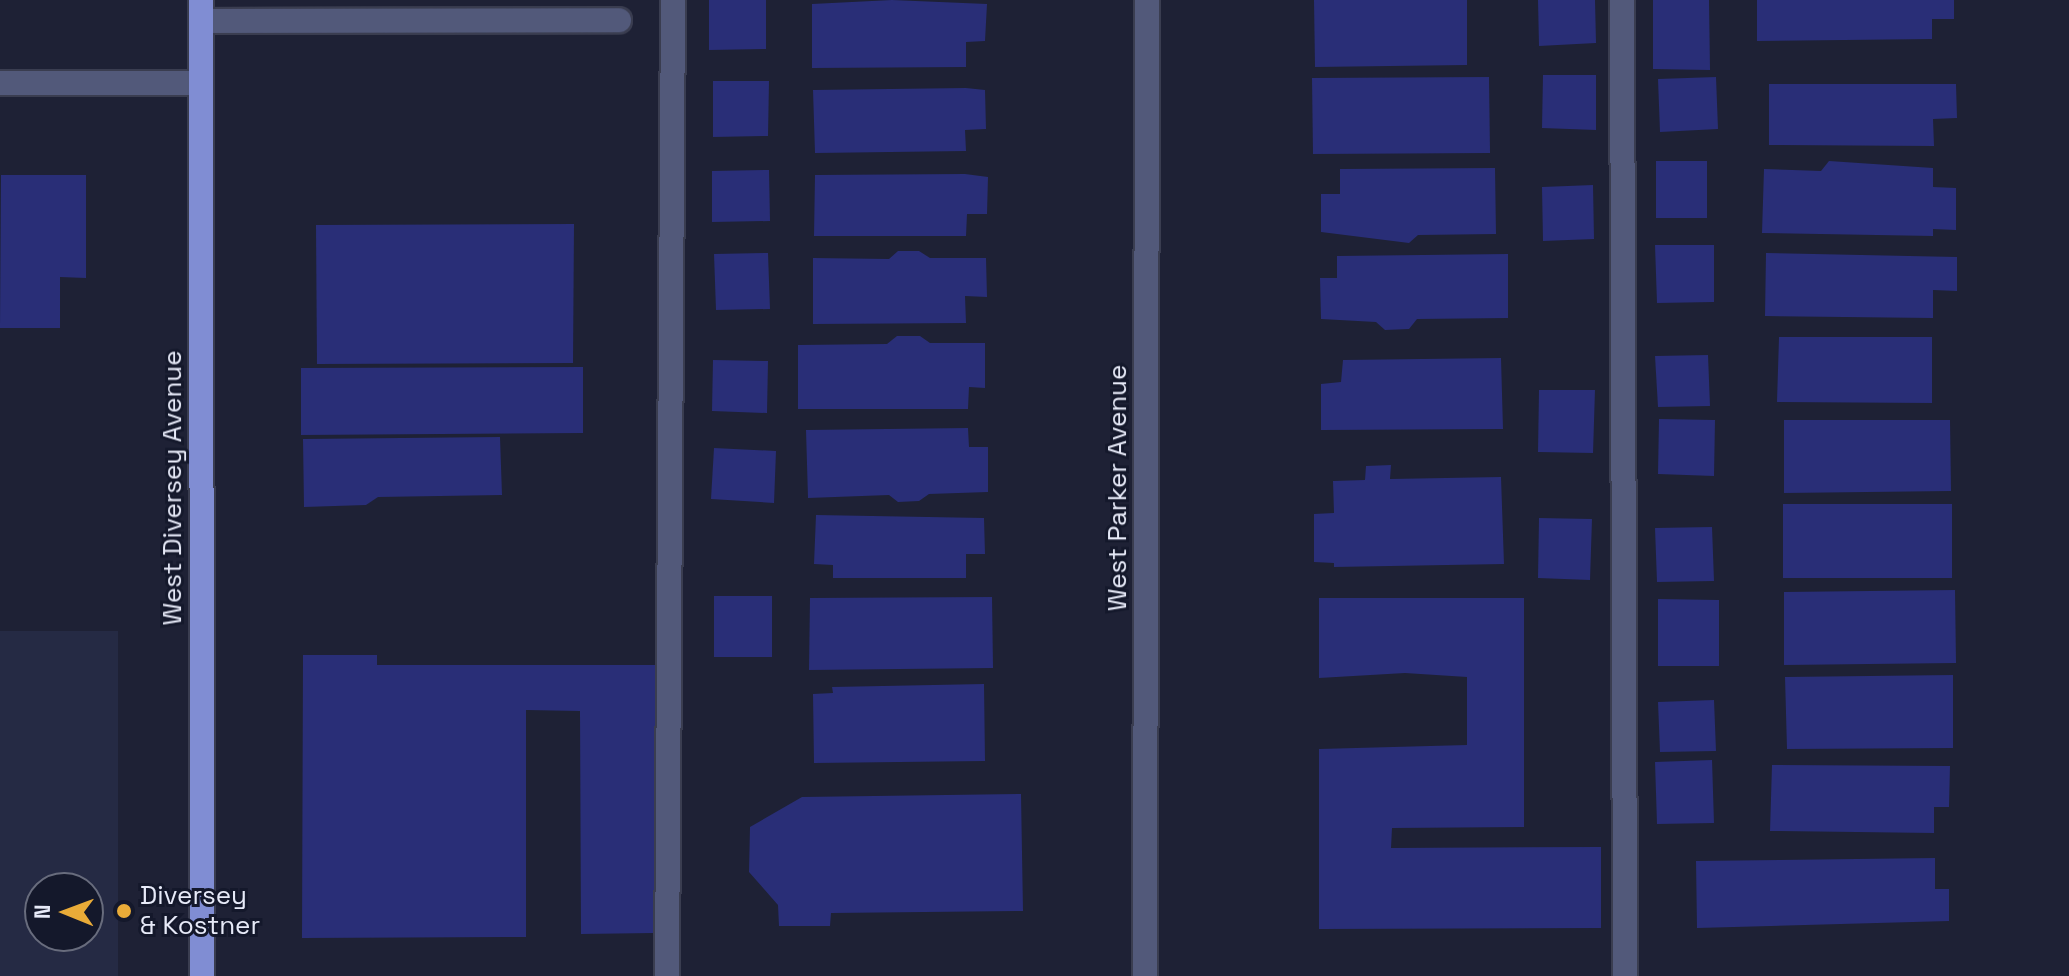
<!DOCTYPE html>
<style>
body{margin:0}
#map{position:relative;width:2069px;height:976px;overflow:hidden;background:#1e2135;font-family:"Space Grotesk",sans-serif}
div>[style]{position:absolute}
.built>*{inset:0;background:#252a44}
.building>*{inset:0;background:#292e77}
.roads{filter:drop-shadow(2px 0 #3a3d50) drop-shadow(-2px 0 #3a3d50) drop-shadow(0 2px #3a3d50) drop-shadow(0 -2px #3a3d50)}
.minor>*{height:24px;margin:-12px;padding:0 12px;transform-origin:12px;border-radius:12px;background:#52597a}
.major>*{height:24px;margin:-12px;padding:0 12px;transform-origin:12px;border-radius:12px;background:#808dd3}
.dots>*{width:22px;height:22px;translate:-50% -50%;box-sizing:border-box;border:4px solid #14182b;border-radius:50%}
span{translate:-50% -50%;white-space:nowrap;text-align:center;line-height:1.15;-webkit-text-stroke:6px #14182b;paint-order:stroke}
.street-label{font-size:26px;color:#e7eaf8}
.poi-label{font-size:26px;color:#e7eaf8}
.left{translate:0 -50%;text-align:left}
.north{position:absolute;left:24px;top:872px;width:80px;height:80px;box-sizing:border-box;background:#14182b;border:2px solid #686c7d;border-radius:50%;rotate:271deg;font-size:22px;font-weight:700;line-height:32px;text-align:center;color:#e7eaf8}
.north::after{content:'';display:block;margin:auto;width:28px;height:36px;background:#e9ab38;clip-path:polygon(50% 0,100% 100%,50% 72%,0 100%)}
</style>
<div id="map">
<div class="built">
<i style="clip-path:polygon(evenodd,0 631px,118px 631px,118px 976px,0 976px,0 631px,40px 888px,88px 888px,88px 936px,40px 936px,40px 888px)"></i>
</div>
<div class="building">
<i style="clip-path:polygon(709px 0,766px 0,766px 49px,709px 50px)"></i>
<i style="clip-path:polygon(892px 0,987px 4px,985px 41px,966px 42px,966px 67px,812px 68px,812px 4px)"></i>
<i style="clip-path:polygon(1314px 0,1467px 0,1467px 65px,1315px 67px)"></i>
<i style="clip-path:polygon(1538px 0,1595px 0,1596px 43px,1539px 46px)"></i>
<i style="clip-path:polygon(1653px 0,1709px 0,1710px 70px,1653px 69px)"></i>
<i style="clip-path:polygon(1757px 0,1954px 0,1954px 19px,1932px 19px,1932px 39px,1757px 41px)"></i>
<i style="clip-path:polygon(1543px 75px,1596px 75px,1596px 130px,1542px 128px)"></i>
<i style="clip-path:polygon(1489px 77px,1490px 153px,1313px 154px,1312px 78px)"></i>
<i style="clip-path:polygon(1716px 77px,1718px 129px,1660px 132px,1658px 79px)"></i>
<i style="clip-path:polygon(713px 81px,769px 81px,768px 136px,713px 137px)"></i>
<i style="clip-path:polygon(1769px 84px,1956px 84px,1957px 118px,1933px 119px,1934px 146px,1769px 145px)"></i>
<i style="clip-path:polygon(966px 88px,985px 90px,986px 129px,965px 130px,966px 151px,815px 153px,813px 90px)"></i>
<i style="clip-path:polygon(1656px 161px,1707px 161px,1707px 218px,1656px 218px)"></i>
<i style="clip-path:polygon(1829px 161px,1933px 168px,1933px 187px,1956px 188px,1956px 230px,1933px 229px,1933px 236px,1762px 233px,1764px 169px,1821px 171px)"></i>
<i style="clip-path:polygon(1495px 168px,1496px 234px,1418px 235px,1409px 243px,1321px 232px,1321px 194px,1340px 194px,1340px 169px)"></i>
<i style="clip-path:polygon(769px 170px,770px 221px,712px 222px,712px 171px)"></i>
<i style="clip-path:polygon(965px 174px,988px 177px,987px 214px,967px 214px,966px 236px,814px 236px,815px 175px)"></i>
<i style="clip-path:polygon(1px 175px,86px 175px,86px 278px,60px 277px,60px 328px,0 328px)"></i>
<i style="clip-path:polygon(1593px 185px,1594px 239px,1543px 241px,1542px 187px)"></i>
<i style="clip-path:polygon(574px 224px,573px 363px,317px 364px,316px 225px)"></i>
<i style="clip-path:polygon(1655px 245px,1714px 245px,1714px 302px,1657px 303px)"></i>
<i style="clip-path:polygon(898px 251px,919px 251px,930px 258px,986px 258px,987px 297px,965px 296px,966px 323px,813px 324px,813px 258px,889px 259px)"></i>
<i style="clip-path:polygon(768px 253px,770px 309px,716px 310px,714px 254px)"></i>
<i style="clip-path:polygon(1766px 253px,1957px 257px,1957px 291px,1933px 290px,1933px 318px,1765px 316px)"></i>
<i style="clip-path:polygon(1508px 254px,1508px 318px,1417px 319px,1409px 329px,1385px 330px,1376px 322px,1321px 319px,1320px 278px,1337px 278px,1337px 256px)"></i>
<i style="clip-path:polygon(897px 336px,920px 336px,930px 343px,985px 343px,985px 388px,969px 387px,968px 409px,798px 409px,798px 345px,887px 344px)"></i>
<i style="clip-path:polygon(1779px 337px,1932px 337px,1932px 403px,1777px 402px)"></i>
<i style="clip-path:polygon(1708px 355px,1710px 406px,1658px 407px,1655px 356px)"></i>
<i style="clip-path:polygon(1501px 358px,1503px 429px,1321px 430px,1321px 384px,1341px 382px,1343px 360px)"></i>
<i style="clip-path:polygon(713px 360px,768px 361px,767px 413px,712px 411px)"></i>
<i style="clip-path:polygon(583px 367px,583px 433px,301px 435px,301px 368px)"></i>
<i style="clip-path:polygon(1539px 390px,1595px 390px,1593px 453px,1538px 452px)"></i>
<i style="clip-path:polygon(1659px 419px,1715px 420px,1714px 476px,1658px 474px)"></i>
<i style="clip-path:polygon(1784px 420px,1950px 420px,1951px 491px,1784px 493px)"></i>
<i style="clip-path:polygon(968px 428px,969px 447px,988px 447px,988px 492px,929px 494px,919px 501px,898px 502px,889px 495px,808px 498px,806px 430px)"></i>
<i style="clip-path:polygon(500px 437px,502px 495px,378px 497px,366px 505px,304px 507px,303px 439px)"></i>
<i style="clip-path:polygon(714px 448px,776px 451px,774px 503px,711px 499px)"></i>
<i style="clip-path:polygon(1391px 465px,1390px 479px,1501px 477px,1504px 564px,1334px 567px,1334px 563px,1314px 562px,1314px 514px,1334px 513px,1333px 481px,1365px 480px,1366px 466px)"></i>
<i style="clip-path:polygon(1783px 504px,1952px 504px,1952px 578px,1783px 578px)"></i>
<i style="clip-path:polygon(816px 515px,984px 518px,985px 554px,966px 554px,966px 578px,833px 578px,833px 565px,814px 564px)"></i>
<i style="clip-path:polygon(1539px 518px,1592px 519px,1590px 580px,1538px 578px)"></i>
<i style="clip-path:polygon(1712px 527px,1714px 581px,1657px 582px,1655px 528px)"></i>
<i style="clip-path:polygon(1955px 590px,1956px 663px,1784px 665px,1784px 592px)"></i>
<i style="clip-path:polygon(714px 596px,772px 596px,772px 657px,714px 657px)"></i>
<i style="clip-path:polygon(992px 597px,993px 668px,809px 670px,810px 598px)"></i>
<i style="clip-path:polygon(1319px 598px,1524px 598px,1524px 827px,1392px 828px,1391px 848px,1601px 847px,1601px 928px,1319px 929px,1319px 749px,1467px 745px,1467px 677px,1405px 673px,1319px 678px)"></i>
<i style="clip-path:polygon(1658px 599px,1719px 600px,1719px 666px,1658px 666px)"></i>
<i style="clip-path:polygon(303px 655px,377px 655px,377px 665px,656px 665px,654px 933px,581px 934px,580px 711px,526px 710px,526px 937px,302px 938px)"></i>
<i style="clip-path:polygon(1953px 675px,1953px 748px,1787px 749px,1785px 677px)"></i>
<i style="clip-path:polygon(984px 684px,985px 761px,814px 763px,813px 694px,833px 693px,832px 687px)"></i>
<i style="clip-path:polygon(1714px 700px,1716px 751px,1660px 752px,1658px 702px)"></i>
<i style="clip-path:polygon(1712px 760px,1714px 823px,1657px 824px,1655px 762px)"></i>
<i style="clip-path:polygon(1772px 765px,1950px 766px,1949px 807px,1934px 807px,1934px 833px,1770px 831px)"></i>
<i style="clip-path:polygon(1021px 794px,1023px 911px,831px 913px,830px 926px,779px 926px,778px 905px,749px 872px,750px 827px,802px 797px)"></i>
<i style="clip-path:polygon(1935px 858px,1935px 889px,1949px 889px,1949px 921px,1697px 928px,1696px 861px)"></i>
</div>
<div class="roads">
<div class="minor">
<i style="left:1622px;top:0;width:976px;rotate:89.82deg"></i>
<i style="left:201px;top:21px;width:418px;rotate:-0.1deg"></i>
<i style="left:0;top:83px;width:201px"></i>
<i style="left:667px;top:976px;width:976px;rotate:-89.65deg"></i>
<i style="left:1145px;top:976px;width:976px;rotate:-89.88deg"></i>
</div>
<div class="major">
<i style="left:201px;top:0;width:976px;rotate:89.94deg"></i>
</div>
</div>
<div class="dots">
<i style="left:124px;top:911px;background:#e9ab38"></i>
</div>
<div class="street-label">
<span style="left:173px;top:488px;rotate:-90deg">West Diversey Avenue</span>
<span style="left:1118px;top:488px;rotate:-90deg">West Parker Avenue</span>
</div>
<div class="poi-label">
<span class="left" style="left:140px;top:911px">Diversey<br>&amp; Kostner</span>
</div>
<div class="north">N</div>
</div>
